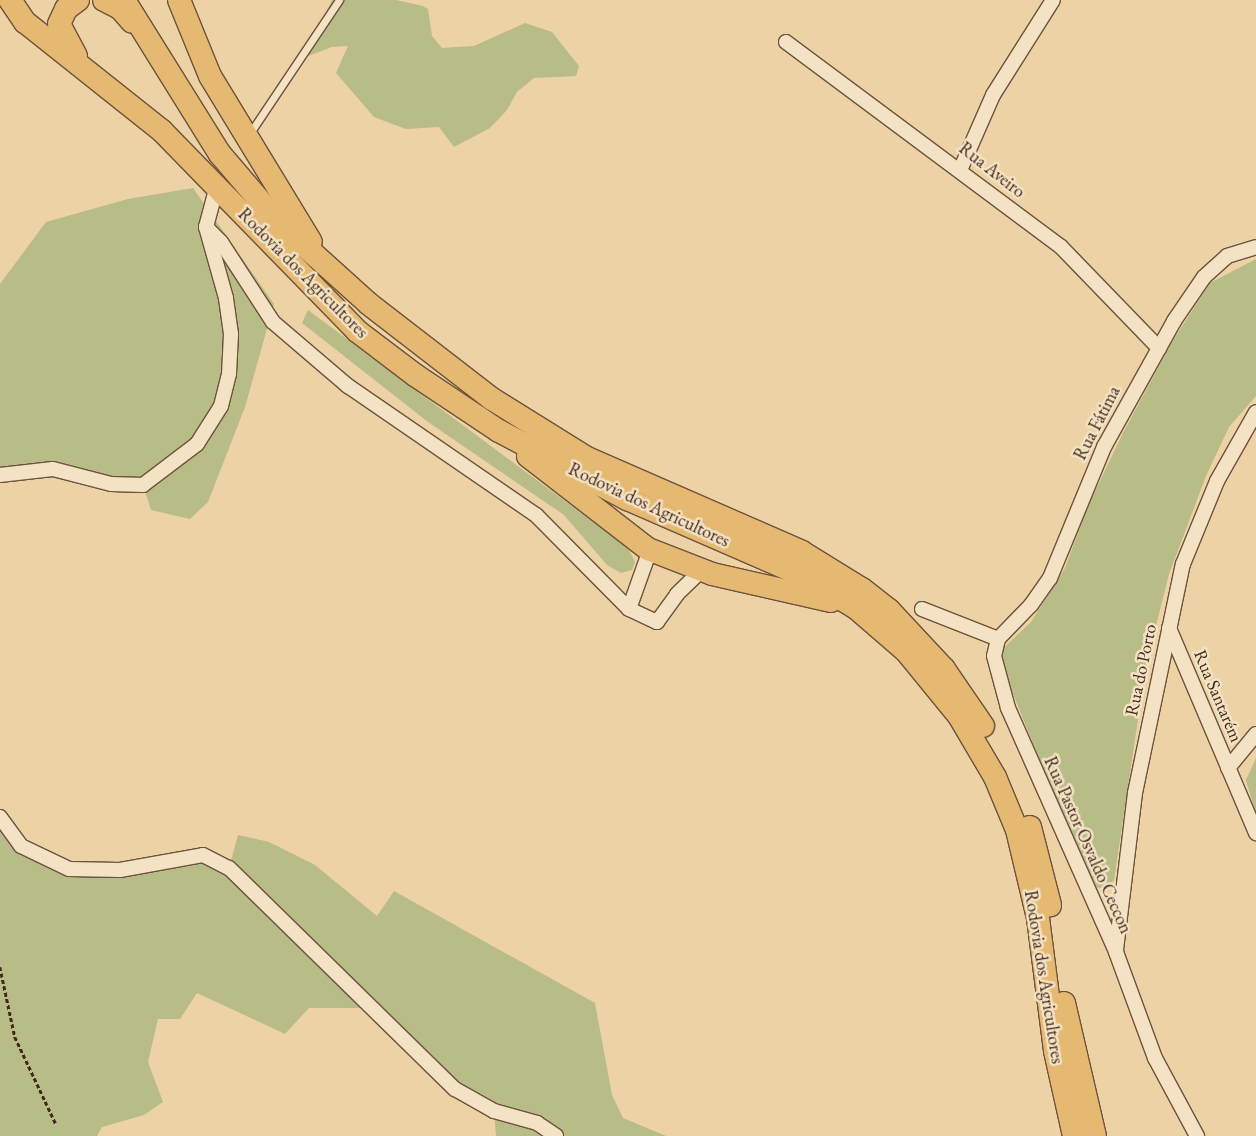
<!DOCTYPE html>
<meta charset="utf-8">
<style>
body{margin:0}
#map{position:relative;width:1256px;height:1136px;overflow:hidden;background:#ecd2a4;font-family:"EB Garamond",serif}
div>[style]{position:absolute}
.green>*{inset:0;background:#b8bc86}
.path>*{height:2.5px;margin-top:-1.25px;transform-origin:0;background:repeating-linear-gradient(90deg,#43271a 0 4px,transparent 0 6.5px)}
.roads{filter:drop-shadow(1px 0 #6d523c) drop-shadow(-1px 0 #6d523c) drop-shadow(0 1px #6d523c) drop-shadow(0 -1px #6d523c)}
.service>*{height:7px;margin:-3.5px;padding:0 3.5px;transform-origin:3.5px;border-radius:3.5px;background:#f3e2c4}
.minor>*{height:14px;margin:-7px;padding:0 7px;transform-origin:7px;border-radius:7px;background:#f3e2c4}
.primary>*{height:22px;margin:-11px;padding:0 11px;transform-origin:11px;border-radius:11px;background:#e6b972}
span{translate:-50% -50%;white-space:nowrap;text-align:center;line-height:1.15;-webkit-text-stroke:5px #f3e2c4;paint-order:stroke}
.street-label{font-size:18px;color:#43271a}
</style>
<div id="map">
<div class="green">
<i style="clip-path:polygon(332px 0,396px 0,423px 6px,428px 9px,432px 36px,442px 48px,474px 46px,525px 23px,552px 32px,579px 66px,576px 76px,534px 78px,517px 92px,507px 110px,490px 128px,454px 147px,439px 127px,406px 129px,374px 117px,336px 73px,348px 46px,332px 47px,303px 58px)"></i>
<i style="clip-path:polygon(193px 188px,274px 304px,245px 407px,208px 502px,190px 519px,151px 510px,143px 485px,53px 469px,0 475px,0 284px,46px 222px,128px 199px)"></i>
<i style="clip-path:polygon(1256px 259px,1256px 396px,1229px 427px,1206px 476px,1169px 574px,1146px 666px,1114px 880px,1108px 889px,1095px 887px,1071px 838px,997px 654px,1031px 622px,1065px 568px,1087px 508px,1123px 433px,1172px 342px,1210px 283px)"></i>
<i style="clip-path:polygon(308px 310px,628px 548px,635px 562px,632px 570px,621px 573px,607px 565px,564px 515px,428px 422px,302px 323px)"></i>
<i style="clip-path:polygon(1256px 758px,1256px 815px,1246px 780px)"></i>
<i style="clip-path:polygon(0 817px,12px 838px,69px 869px,194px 855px,229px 868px,238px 835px,269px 842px,315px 865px,377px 916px,394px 891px,595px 1003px,612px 1095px,623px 1118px,666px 1136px,496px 1136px,494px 1111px,475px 1102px,370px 1008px,309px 1008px,285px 1034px,197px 993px,180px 1019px,158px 1019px,148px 1062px,163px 1102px,144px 1115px,102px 1127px,97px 1136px,0 1136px)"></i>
</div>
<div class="path">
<i style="left:0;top:967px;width:72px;rotate:77.9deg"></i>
<i style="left:15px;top:1037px;width:96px;rotate:64.8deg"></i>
</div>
<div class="roads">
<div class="service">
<i style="left:250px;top:133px;width:160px;rotate:-56.2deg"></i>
</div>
<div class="minor">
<i style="left:786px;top:42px;width:343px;rotate:36.7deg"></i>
<i style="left:1061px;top:247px;width:141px;rotate:45.9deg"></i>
<i style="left:961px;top:168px;width:80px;rotate:-66.3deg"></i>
<i style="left:993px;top:95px;width:112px;rotate:-57.7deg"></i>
<i style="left:206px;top:227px;width:21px;rotate:45deg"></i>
<i style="left:221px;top:242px;width:95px;rotate:57deg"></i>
<i style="left:273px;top:322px;width:99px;rotate:40.5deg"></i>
<i style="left:348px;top:386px;width:228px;rotate:34.5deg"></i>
<i style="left:536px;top:515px;width:132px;rotate:45.3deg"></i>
<i style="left:629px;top:609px;width:31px;rotate:25deg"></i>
<i style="left:657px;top:622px;width:34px;rotate:-54deg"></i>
<i style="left:677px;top:594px;width:35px;rotate:-44deg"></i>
<i style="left:0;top:475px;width:53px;rotate:-6.5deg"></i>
<i style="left:53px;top:469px;width:60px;rotate:14.5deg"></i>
<i style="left:111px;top:484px;width:32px;rotate:2deg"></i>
<i style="left:143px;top:485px;width:68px;rotate:-37.2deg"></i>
<i style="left:197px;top:444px;width:45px;rotate:-57.7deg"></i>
<i style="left:221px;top:406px;width:33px;rotate:-76deg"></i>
<i style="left:229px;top:374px;width:40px;rotate:-87.1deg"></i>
<i style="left:231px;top:334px;width:36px;rotate:-98deg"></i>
<i style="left:226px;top:298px;width:74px;rotate:-105.7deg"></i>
<i style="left:206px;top:227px;width:42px;rotate:-75deg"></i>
<i style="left:629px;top:609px;width:63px;rotate:-70.4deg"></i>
<i style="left:922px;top:609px;width:82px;rotate:21.5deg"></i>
<i style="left:998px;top:639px;width:17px;rotate:103deg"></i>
<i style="left:994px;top:656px;width:54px;rotate:74.9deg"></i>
<i style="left:1008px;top:708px;width:267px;rotate:66.1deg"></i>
<i style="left:1116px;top:952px;width:113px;rotate:69.8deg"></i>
<i style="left:1155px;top:1058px;width:89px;rotate:61.7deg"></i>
<i style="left:1169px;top:628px;width:223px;rotate:67deg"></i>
<i style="left:998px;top:639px;width:47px;rotate:-45.9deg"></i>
<i style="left:1031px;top:605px;width:33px;rotate:-55deg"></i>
<i style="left:1050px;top:578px;width:142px;rotate:-67.6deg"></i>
<i style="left:1104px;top:447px;width:144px;rotate:-60.9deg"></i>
<i style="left:1174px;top:321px;width:53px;rotate:-55.7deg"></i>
<i style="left:1204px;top:277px;width:31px;rotate:-42deg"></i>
<i style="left:1227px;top:256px;width:30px;rotate:-17deg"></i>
<i style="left:1228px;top:768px;width:44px;rotate:-50.5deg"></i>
<i style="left:0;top:817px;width:36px;rotate:54deg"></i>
<i style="left:21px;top:846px;width:53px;rotate:25.6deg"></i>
<i style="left:69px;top:869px;width:51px;rotate:1.1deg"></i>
<i style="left:120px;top:870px;width:84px;rotate:-10.2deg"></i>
<i style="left:203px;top:855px;width:29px;rotate:27deg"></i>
<i style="left:229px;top:868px;width:316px;rotate:44.4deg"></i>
<i style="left:455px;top:1089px;width:45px;rotate:29.4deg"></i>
<i style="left:494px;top:1111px;width:45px;rotate:15.6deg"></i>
<i style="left:537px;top:1123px;width:23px;rotate:34deg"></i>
<i style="left:1116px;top:950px;width:158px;rotate:-83.1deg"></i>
<i style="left:1135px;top:793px;width:234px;rotate:-78.2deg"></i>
<i style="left:1183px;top:564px;width:90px;rotate:-67.7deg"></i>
<i style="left:1217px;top:481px;width:79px;rotate:-60.5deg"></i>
</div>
<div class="primary">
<i style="left:10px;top:0;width:27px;rotate:56deg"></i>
<i style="left:25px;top:22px;width:175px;rotate:38.5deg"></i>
<i style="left:162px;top:131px;width:279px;rotate:45.7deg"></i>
<i style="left:357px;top:331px;width:73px;rotate:37.2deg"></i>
<i style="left:415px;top:375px;width:101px;rotate:33.7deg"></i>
<i style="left:499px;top:431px;width:145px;rotate:28deg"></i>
<i style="left:627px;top:499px;width:191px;rotate:23.5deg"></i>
<i style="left:802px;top:575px;width:63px;rotate:31.4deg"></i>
<i style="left:856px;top:608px;width:66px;rotate:40.7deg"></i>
<i style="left:906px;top:651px;width:84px;rotate:50.8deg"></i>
<i style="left:959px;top:716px;width:71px;rotate:59.5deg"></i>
<i style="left:995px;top:777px;width:57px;rotate:67.5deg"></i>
<i style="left:1017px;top:830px;width:90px;rotate:76.6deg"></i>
<i style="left:1038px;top:918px;width:134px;rotate:82.7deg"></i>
<i style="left:1055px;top:1051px;width:87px;rotate:77.4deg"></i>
<i style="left:104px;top:0;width:18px;rotate:27deg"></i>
<i style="left:120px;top:8px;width:18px;rotate:49deg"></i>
<i style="left:124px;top:0;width:181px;rotate:58.1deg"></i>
<i style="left:220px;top:154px;width:89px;rotate:49.5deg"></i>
<i style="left:278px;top:222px;width:122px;rotate:42deg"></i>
<i style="left:369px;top:304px;width:155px;rotate:37.7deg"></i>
<i style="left:492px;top:399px;width:110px;rotate:31.9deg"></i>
<i style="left:585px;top:457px;width:237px;rotate:23.6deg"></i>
<i style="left:802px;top:552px;width:70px;rotate:31.7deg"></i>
<i style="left:862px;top:589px;width:34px;rotate:38deg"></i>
<i style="left:889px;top:610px;width:81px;rotate:47deg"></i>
<i style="left:944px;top:669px;width:69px;rotate:55.6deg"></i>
<i style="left:179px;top:0;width:82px;rotate:67.8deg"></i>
<i style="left:210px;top:76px;width:194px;rotate:58.7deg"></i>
<i style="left:76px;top:56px;width:36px;rotate:-118deg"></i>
<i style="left:59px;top:24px;width:17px;rotate:-65deg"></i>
<i style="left:66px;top:9px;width:15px;rotate:-37deg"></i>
<i style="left:528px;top:456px;width:152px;rotate:37.8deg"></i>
<i style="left:648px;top:549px;width:69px;rotate:21.3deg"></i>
<i style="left:712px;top:574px;width:122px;rotate:12.8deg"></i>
<i style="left:1030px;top:827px;width:81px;rotate:75.6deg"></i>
<i style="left:1064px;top:1003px;width:137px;rotate:76.9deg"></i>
</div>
</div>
<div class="street-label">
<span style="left:992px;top:170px;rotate:38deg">Rua Aveiro</span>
<span style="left:303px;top:273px;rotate:45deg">Rodovia dos Agricultores</span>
<span style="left:1097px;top:423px;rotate:-63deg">Rua Fátima</span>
<span style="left:649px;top:505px;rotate:25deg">Rodovia dos Agricultores</span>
<span style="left:1141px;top:670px;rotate:-78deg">Rua do Porto</span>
<span style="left:1218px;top:696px;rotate:67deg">Rua Santarém</span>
<span style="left:1088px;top:845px;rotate:66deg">Rua Pastor Osvaldo Ceccon</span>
<span style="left:1044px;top:977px;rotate:81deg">Rodovia dos Agricultores</span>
</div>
</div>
